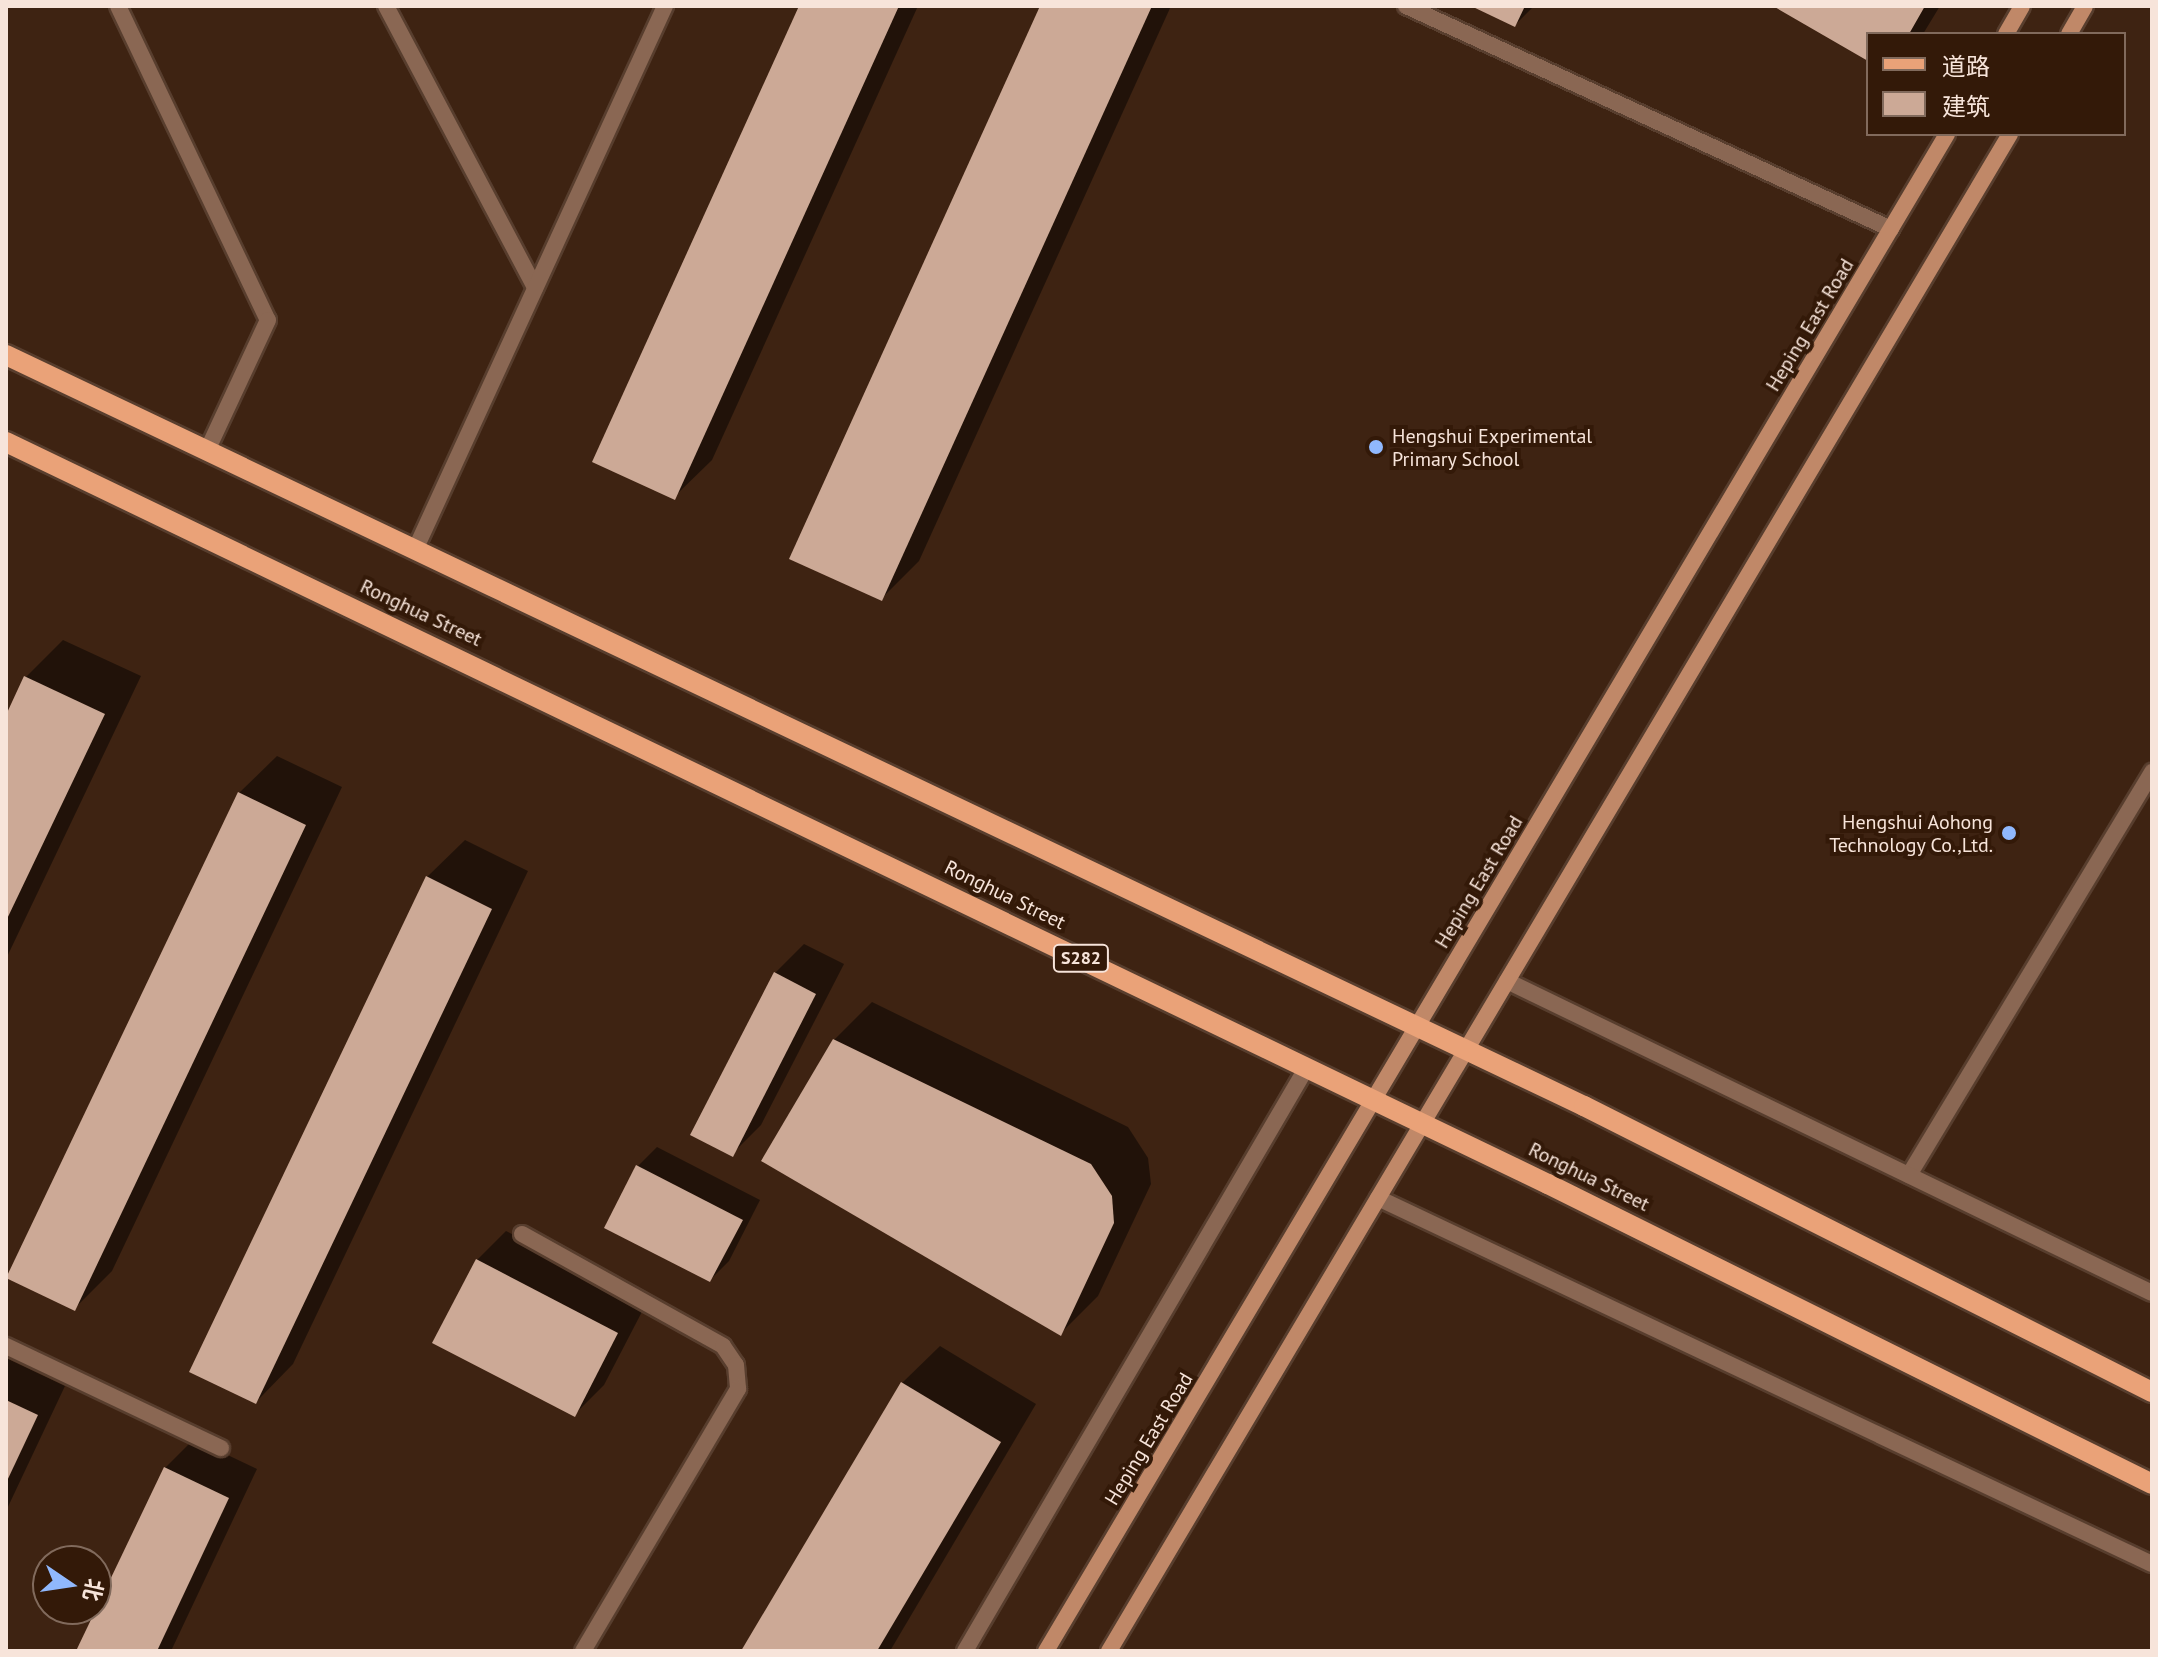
<!DOCTYPE html>
<meta charset="utf-8">
<style>
body{margin:0}
#map{position:relative;width:2158px;height:1657px;overflow:hidden;background:#3e2312;font-family:"PT Sans","Noto Sans SC",sans-serif}
div>[style]{position:absolute}
.shadow>*{inset:0;background:#0007}
.building>*{inset:0;background:#cca996}
.roads{filter:drop-shadow(2px 0 #583e2e) drop-shadow(-2px 0 #583e2e) drop-shadow(0 2px #583e2e) drop-shadow(0 -2px #583e2e)}
.service>*{height:16px;margin:-8px;padding:0 8px;transform-origin:8px;border-radius:8px;background:#8a6753}
.minor>*{height:16px;margin:-8px;padding:0 8px;transform-origin:8px;border-radius:8px;background:#8a6753}
.secondary>*{height:16px;margin:-8px;padding:0 8px;transform-origin:8px;border-radius:8px;background:#c08868}
.primary>*{height:20px;margin:-10px;padding:0 10px;transform-origin:10px;border-radius:10px;background:#eaa278}
.dots>*{width:22px;height:22px;translate:-50% -50%;box-sizing:border-box;border:4px solid #331908;border-radius:50%}
span{translate:-50% -50%;white-space:nowrap;text-align:center;line-height:1.15;-webkit-text-stroke:8px #331908;paint-order:stroke}
.shield-label span{padding:2px 6px;background:#331908;border:2px solid;border-radius:6px;-webkit-text-stroke-width:0}
.shield-label{font-size:18px;color:#f7e4da;font-weight:700}
.street-label{font-size:20px;color:#f7e4da}
.poi-label{font-size:20px;color:#f7e4da}
.left{translate:0 -50%;text-align:left}
.right{translate:-100% -50%;text-align:right}
.frame{position:absolute;inset:0;border:8px solid #f7e4da;pointer-events:none}
.legend{position:absolute;left:1866px;top:32px;width:260px;height:104px;box-sizing:border-box;background:#331908;border:2px solid #816a5c;margin:0;padding:10px 14px;list-style:none;font-size:24px;color:#f7e4da}
.legend li{display:flex;align-items:center;gap:16px;height:40px}
.legend b{width:40px;border:2px solid #816a5c}
.north{position:absolute;left:32px;top:1545px;width:80px;height:80px;box-sizing:border-box;background:#331908;border:2px solid #816a5c;border-radius:50%;rotate:103deg;font-size:22px;font-weight:700;line-height:32px;text-align:center;color:#f7e4da}
.north::after{content:'';display:block;margin:auto;width:28px;height:36px;background:#90b8fd;clip-path:polygon(50% 0,100% 100%,50% 72%,0 100%)}
</style>
<div id="map">
<div class="shadow">
<i style="clip-path:polygon(801px 6px,918px 6px,712px 460px,674px 497px)"></i>
<i style="clip-path:polygon(1042px 6px,1171px 6px,919px 561px,881px 599px)"></i>
<i style="clip-path:polygon(1476px 6px,1534px 6px,1515px 25px)"></i>
<i style="clip-path:polygon(1777px 6px,1940px 6px,1923px 34px,1868px 34px,1868px 58px)"></i>
<i style="clip-path:polygon(63px 640px,141px 676px,6px 959px,6px 719px,26px 677px)"></i>
<i style="clip-path:polygon(277px 756px,342px 787px,112px 1271px,74px 1309px,239px 793px)"></i>
<i style="clip-path:polygon(465px 840px,528px 871px,293px 1364px,256px 1402px,427px 877px)"></i>
<i style="clip-path:polygon(804px 944px,844px 964px,761px 1125px,732px 1154px,775px 973px)"></i>
<i style="clip-path:polygon(872px 1002px,1128px 1127px,1148px 1158px,1151px 1184px,1098px 1296px,1061px 1333px,834px 1040px)"></i>
<i style="clip-path:polygon(657px 1147px,760px 1200px,729px 1261px,710px 1280px,638px 1166px)"></i>
<i style="clip-path:polygon(506px 1231px,646px 1304px,604px 1385px,575px 1414px,477px 1260px)"></i>
<i style="clip-path:polygon(940px 1346px,1036px 1404px,890px 1651px,743px 1651px,902px 1383px)"></i>
<i style="clip-path:polygon(6px 1358px,65px 1386px,6px 1511px)"></i>
<i style="clip-path:polygon(194px 1439px,257px 1469px,171px 1651px,78px 1651px,165px 1468px)"></i>
</div>
<div class="building">
<i style="clip-path:polygon(799px 6px,899px 6px,675px 500px,592px 462px)"></i>
<i style="clip-path:polygon(1040px 6px,1152px 6px,882px 601px,789px 559px)"></i>
<i style="clip-path:polygon(1471px 6px,1525px 6px,1515px 27px)"></i>
<i style="clip-path:polygon(1773px 6px,1925px 6px,1909px 34px,1868px 34px,1868px 61px)"></i>
<i style="clip-path:polygon(24px 676px,105px 714px,6px 921px,6px 715px)"></i>
<i style="clip-path:polygon(238px 792px,306px 825px,75px 1311px,6px 1278px)"></i>
<i style="clip-path:polygon(426px 876px,492px 909px,256px 1404px,189px 1372px)"></i>
<i style="clip-path:polygon(774px 972px,816px 994px,733px 1157px,690px 1135px)"></i>
<i style="clip-path:polygon(833px 1039px,1091px 1164px,1112px 1196px,1114px 1223px,1061px 1336px,761px 1161px)"></i>
<i style="clip-path:polygon(636px 1165px,743px 1220px,710px 1282px,604px 1228px)"></i>
<i style="clip-path:polygon(476px 1259px,618px 1333px,575px 1417px,432px 1343px)"></i>
<i style="clip-path:polygon(901px 1382px,1001px 1442px,877px 1651px,741px 1651px)"></i>
<i style="clip-path:polygon(6px 1400px,38px 1415px,6px 1483px)"></i>
<i style="clip-path:polygon(164px 1467px,229px 1498px,157px 1651px,76px 1651px)"></i>
</div>
<div class="roads">
<div class="service">
<i style="left:118px;top:6px;width:348px;rotate:64.5deg"></i>
<i style="left:268px;top:320px;width:145px;rotate:115deg"></i>
<i style="left:386px;top:6px;width:319px;rotate:62.1deg"></i>
<i style="left:415px;top:550px;width:599px;rotate:-65.32deg"></i>
<i style="left:1909px;top:1175px;width:471px;rotate:-58.9deg"></i>
<i style="left:522px;top:1234px;width:230px;rotate:29.1deg"></i>
<i style="left:723px;top:1346px;width:23px;rotate:56deg"></i>
<i style="left:736px;top:1365px;width:24px;rotate:85deg"></i>
<i style="left:738px;top:1389px;width:304px;rotate:120.6deg"></i>
<i style="left:6px;top:1346px;width:238px;rotate:25.4deg"></i>
</div>
<div class="minor">
<i style="left:1406px;top:6px;width:534px;rotate:24.69deg"></i>
<i style="left:1507px;top:981px;width:716px;rotate:25.81deg"></i>
<i style="left:1378px;top:1198px;width:856px;rotate:25.31deg"></i>
<i style="left:965px;top:1651px;width:677px;rotate:-59.65deg"></i>
</div>
<div class="secondary">
<i style="left:2006px;top:34px;width:32px;rotate:-60deg"></i>
<i style="left:2069px;top:34px;width:32px;rotate:-60deg"></i>
<i style="left:1046px;top:1651px;width:1764px;rotate:-59.29deg"></i>
<i style="left:1109px;top:1651px;width:1764px;rotate:-59.29deg"></i>
</div>
<div class="primary">
<i style="left:6px;top:355px;width:1748px;rotate:25.45deg"></i>
<i style="left:1584px;top:1106px;width:636px;rotate:26.73deg"></i>
<i style="left:6px;top:442px;width:1711px;rotate:25.7deg"></i>
<i style="left:1548px;top:1184px;width:674px;rotate:26.41deg"></i>
</div>
</div>
<div class="dots">
<i style="left:1376px;top:447px;background:#90b8fd"></i>
<i style="left:2009px;top:833px;background:#90b8fd"></i>
</div>
<div class="shield-label">
<span style="left:1081px;top:958px">S282</span>
</div>
<div class="street-label">
<span style="left:1810px;top:325px;rotate:-59deg">Heping East Road</span>
<span style="left:421px;top:613px;rotate:25deg">Ronghua Street</span>
<span style="left:1479px;top:882px;rotate:-59deg">Heping East Road</span>
<span style="left:1005px;top:895px;rotate:26deg">Ronghua Street</span>
<span style="left:1589px;top:1177px;rotate:26deg">Ronghua Street</span>
<span style="left:1149px;top:1439px;rotate:-59deg">Heping East Road</span>
</div>
<div class="poi-label">
<span class="left" style="left:1392px;top:448px">Hengshui Experimental<br>Primary School</span>
<span class="right" style="left:1993px;top:834px">Hengshui Aohong<br>Technology Co.,Ltd.</span>
</div>
<div class="frame"></div>
<ul class="legend">
<li><b style="height:10px;background:#eaa278"></b>道路</li>
<li><b style="height:22px;background:#cca996"></b>建筑</li>
</ul>
<div class="north">北</div>
</div>
